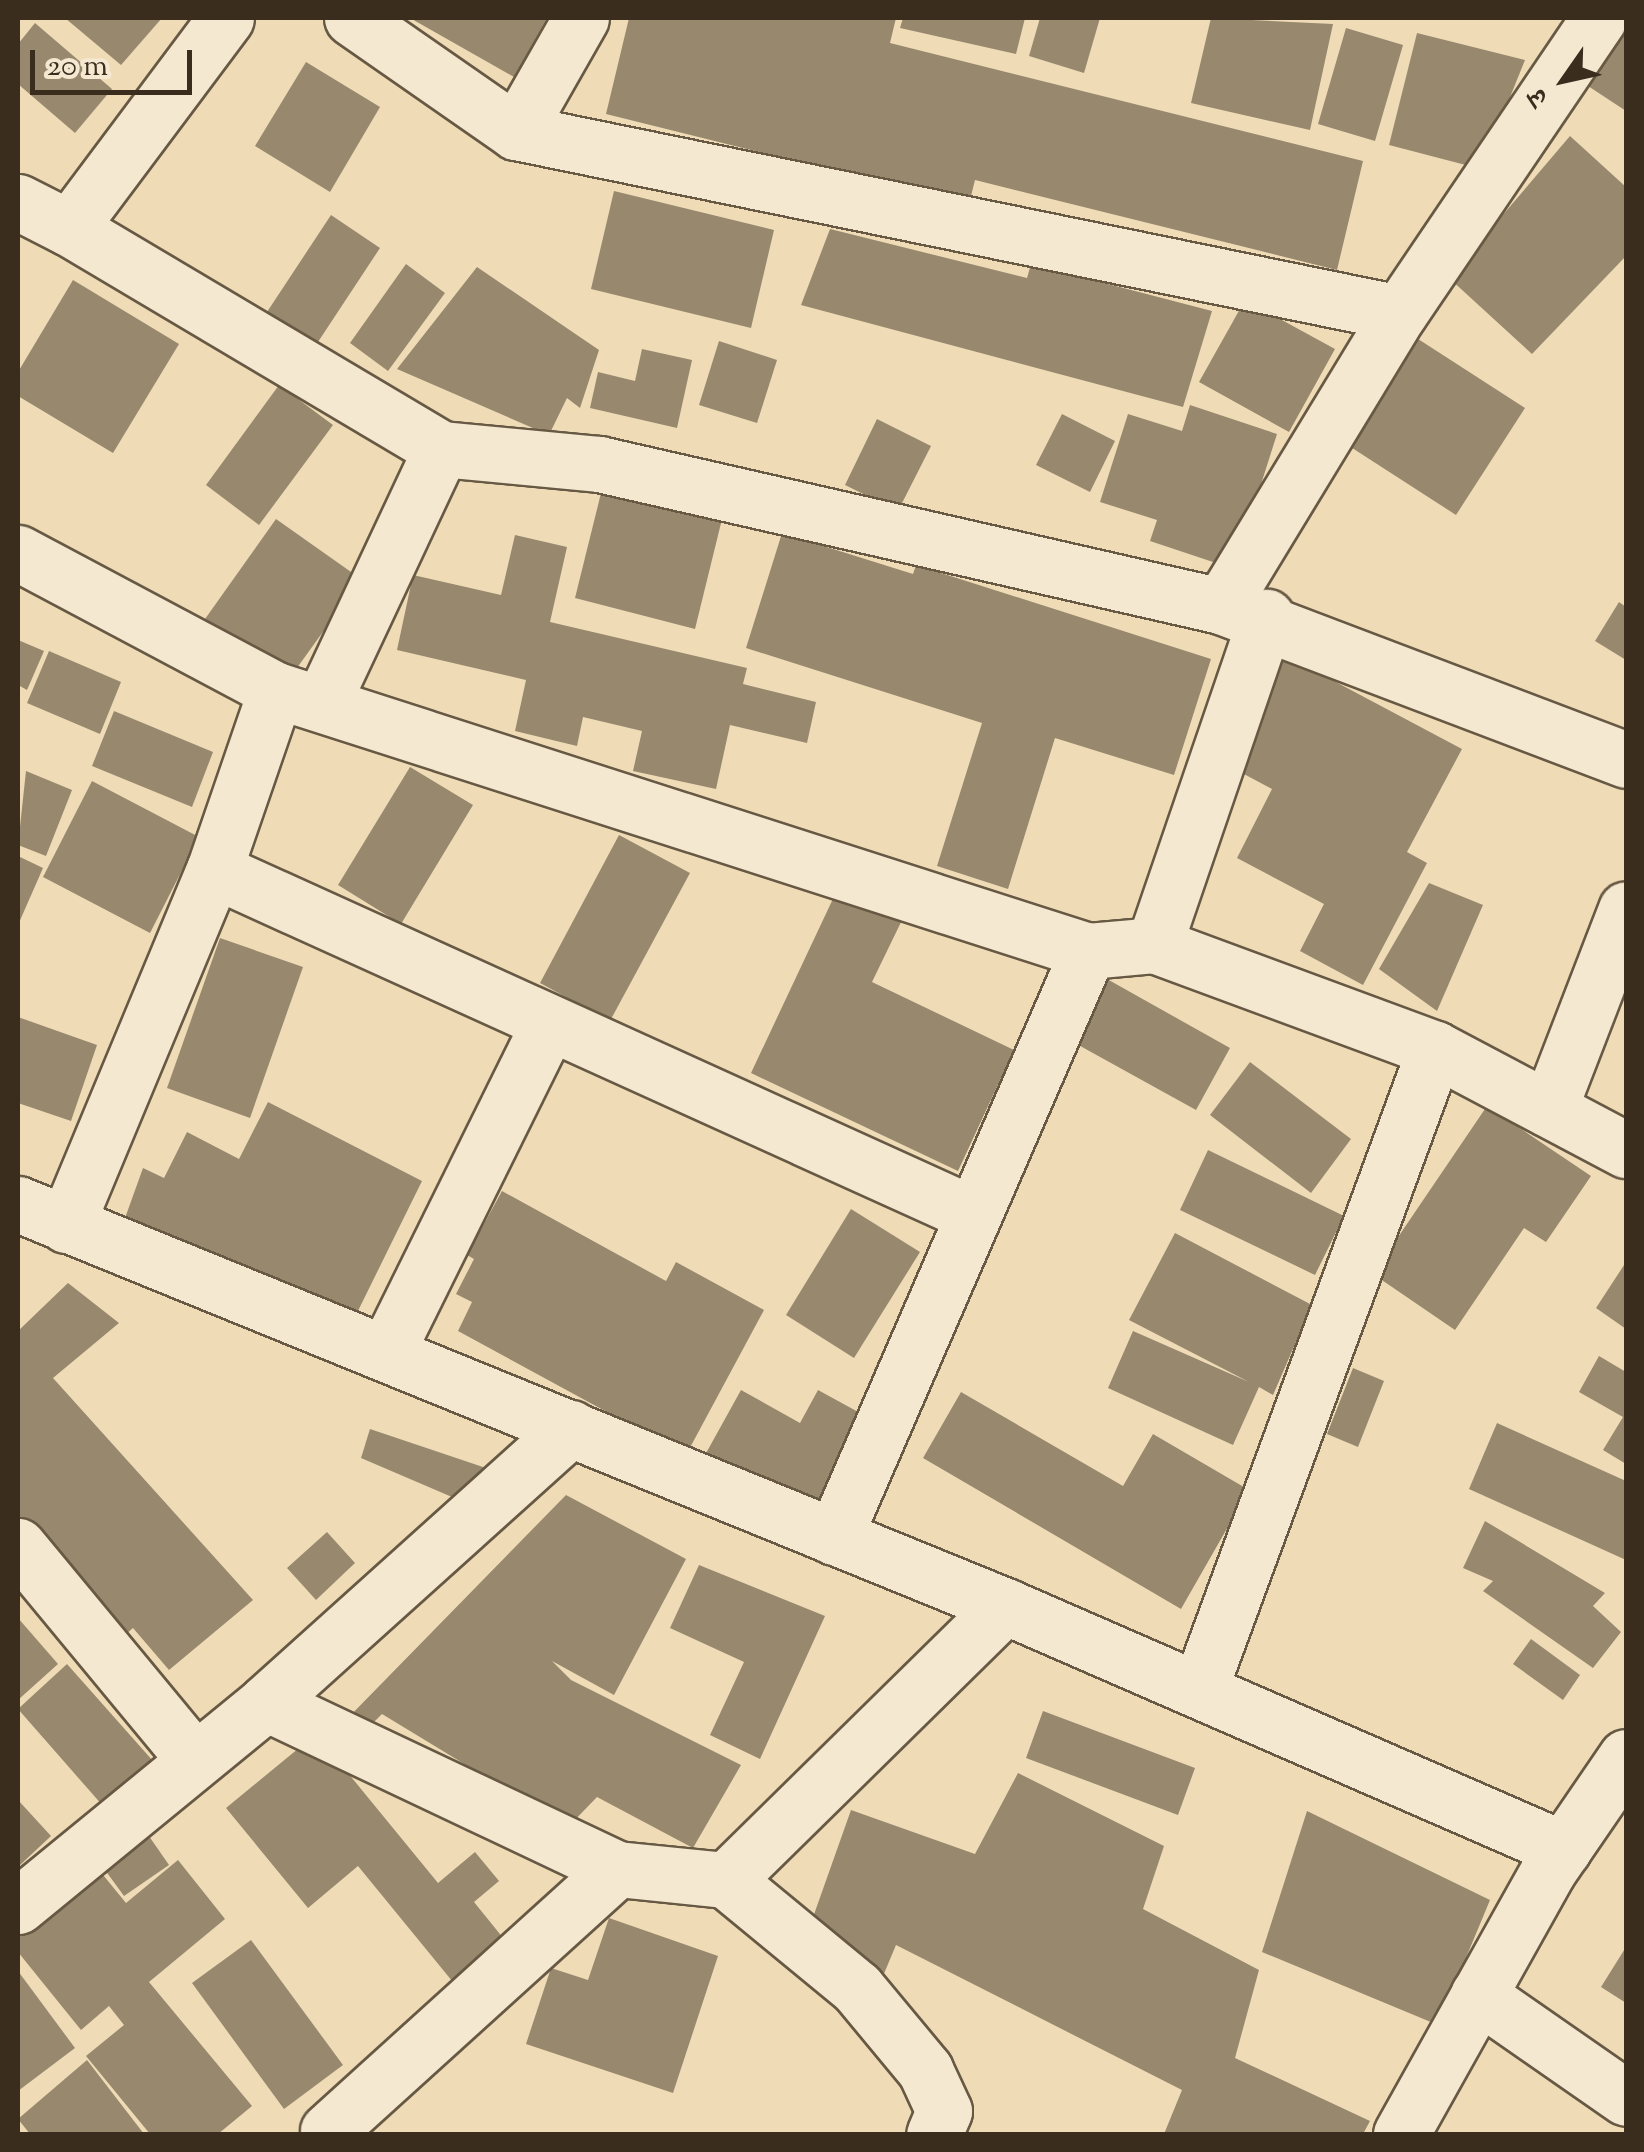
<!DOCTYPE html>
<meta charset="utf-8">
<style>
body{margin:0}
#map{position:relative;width:1644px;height:2152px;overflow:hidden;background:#efdcb7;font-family:"Sorts Mill Goudy","Noto Serif Devanagari",serif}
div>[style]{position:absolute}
.building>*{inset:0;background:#98886e}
.roads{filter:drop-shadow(2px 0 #675944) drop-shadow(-2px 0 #675944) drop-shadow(0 2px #675944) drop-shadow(0 -2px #675944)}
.minor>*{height:55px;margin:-27.5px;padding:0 27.5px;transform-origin:27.5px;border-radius:27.5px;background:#f5e8d0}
span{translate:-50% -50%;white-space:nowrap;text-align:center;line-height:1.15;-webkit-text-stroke:9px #f5e8d0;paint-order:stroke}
.frame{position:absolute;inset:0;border:20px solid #3a2d1e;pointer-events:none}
.north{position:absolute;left:1514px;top:30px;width:100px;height:100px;-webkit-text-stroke:8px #f5e8d0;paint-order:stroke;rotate:236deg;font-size:28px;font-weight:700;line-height:40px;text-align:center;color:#3a2d1e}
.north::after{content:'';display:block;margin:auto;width:35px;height:45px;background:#3a2d1e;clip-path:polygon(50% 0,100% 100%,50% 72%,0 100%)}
.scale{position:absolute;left:30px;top:50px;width:162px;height:45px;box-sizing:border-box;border:5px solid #3a2d1e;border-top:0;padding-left:12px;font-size:30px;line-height:35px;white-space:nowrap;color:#3a2d1e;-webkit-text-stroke:8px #f5e8d0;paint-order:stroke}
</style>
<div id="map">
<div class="building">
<i style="clip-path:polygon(65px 18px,162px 18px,121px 65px)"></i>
<i style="clip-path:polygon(410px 18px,547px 18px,514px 77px)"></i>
<i style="clip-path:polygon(629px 18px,896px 18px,890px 43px,1363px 161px,1337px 270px,975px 180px,969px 204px,606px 114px)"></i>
<i style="clip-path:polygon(903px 18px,1025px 18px,1016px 54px,900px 28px)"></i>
<i style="clip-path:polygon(1040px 18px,1100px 18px,1084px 73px,1029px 56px)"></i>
<i style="clip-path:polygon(1211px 18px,1333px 24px,1310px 130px,1191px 103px)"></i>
<i style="clip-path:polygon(1626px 21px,1626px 111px,1585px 84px)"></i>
<i style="clip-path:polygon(35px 23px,112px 89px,75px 133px,18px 84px,18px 44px)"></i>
<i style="clip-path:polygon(1346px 28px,1403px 45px,1375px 141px,1318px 124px)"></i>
<i style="clip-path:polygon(1417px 33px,1525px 60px,1481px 169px,1389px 145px)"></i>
<i style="clip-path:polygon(306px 62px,380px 107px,330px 192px,255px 146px)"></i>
<i style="clip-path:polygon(1570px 136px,1626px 187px,1626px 256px,1532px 354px,1449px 278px)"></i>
<i style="clip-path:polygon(614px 191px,774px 230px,751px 328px,591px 289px)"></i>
<i style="clip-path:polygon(331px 215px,380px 248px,316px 345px,267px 312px)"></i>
<i style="clip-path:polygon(830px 229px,1027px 278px,1031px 264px,1212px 311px,1183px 407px,801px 305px)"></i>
<i style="clip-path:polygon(406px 264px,445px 293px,388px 371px,350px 343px)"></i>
<i style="clip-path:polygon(477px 267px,599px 350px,580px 408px,567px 398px,549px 435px,397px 369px)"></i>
<i style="clip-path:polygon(73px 280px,179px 344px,113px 453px,18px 396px,18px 372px)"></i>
<i style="clip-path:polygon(1245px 300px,1335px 349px,1289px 432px,1199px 382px)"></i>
<i style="clip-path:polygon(1415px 337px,1525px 408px,1456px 515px,1346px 444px)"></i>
<i style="clip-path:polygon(719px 341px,777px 360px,757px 423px,699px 405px)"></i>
<i style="clip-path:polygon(642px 349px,692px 360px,677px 428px,590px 408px,598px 372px,635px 381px)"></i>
<i style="clip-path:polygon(279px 385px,333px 425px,259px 525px,206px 485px)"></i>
<i style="clip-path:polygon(1190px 405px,1277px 434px,1234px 569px,1150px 541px,1157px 520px,1100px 502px,1128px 414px,1182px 431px)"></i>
<i style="clip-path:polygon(1062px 414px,1115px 441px,1090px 492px,1036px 465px)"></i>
<i style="clip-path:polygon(877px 419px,931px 446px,898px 511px,845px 485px)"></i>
<i style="clip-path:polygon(603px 485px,723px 515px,695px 629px,575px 598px)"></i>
<i style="clip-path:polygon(276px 519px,361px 579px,289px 679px,205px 619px)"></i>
<i style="clip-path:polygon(782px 533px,913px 574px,916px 565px,1211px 659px,1174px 775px,1055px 738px,1008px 889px,937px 866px,982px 723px,746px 648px)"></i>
<i style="clip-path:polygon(515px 535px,567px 547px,550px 622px,747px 668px,743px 684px,816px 702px,807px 743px,730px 725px,716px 789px,633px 771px,642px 731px,583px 717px,577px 746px,515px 731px,526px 680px,397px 650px,413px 575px,501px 595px)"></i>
<i style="clip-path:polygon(1619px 602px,1626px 607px,1626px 660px,1595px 641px)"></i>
<i style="clip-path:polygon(18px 640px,44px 651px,27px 690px,18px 685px)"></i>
<i style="clip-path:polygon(49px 651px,121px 682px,100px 734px,27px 703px)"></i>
<i style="clip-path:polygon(1285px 655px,1462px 749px,1407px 852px,1427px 863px,1363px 985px,1300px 951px,1324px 904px,1237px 858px,1272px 789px,1227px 765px)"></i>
<i style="clip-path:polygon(114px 711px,213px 752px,192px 807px,92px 766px)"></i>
<i style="clip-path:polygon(410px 767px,473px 805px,401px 924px,338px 885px)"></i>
<i style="clip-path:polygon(26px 771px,72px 790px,46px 856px,18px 845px)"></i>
<i style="clip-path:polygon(92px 781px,199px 837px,150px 933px,43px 877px)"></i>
<i style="clip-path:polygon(619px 835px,690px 873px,610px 1021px,540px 983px)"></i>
<i style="clip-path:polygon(18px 856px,43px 868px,18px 925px)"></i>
<i style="clip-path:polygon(1429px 883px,1483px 905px,1437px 1011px,1379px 969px)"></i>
<i style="clip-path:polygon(839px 886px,904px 916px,872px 982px,1014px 1050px,958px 1171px,751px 1073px)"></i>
<i style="clip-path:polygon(220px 938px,303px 967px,250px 1118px,167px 1088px)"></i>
<i style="clip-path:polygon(1107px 979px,1230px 1048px,1196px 1110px,1073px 1042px)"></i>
<i style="clip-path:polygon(18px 1017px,97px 1045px,71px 1121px,18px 1103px)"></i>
<i style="clip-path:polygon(1250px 1062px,1351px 1139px,1311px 1193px,1210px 1115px)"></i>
<i style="clip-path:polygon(268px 1102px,422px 1181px,353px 1321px,120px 1232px,143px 1168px,164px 1178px,187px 1132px,239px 1159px)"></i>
<i style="clip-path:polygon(1487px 1106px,1591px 1176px,1546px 1242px,1524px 1228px,1455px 1330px,1373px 1274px)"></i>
<i style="clip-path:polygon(1208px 1150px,1344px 1216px,1315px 1275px,1180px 1210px)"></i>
<i style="clip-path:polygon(502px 1191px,666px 1281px,676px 1262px,764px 1310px,686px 1455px,458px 1331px,472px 1302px,456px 1294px,474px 1259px,467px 1255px)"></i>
<i style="clip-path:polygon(851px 1209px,920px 1252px,854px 1358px,786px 1315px)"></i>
<i style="clip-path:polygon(1175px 1233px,1312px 1305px,1273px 1395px,1259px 1387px,1233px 1445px,1108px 1388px,1133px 1331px,1249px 1382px,1129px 1320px)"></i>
<i style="clip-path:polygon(1626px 1262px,1626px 1329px,1596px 1308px)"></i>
<i style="clip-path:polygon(68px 1283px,119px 1323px,53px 1378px,253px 1600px,169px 1670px,133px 1628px,117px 1642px,18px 1526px,18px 1331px)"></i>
<i style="clip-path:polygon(1599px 1356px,1626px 1372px,1626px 1464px,1603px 1450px,1623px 1417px,1579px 1392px)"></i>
<i style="clip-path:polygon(1353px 1368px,1384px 1381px,1358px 1447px,1327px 1434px)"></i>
<i style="clip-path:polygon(741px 1390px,800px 1423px,818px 1390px,871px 1419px,818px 1516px,705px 1455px)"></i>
<i style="clip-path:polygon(961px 1392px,1123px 1486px,1153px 1434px,1249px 1490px,1181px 1609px,923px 1458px)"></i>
<i style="clip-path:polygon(1497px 1423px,1626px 1481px,1626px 1560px,1469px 1489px)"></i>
<i style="clip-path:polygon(370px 1429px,486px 1468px,466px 1503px,361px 1458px)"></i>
<i style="clip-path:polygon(566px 1495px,686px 1559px,614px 1695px,552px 1661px,571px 1680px,741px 1765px,693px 1848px,597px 1797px,568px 1827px,382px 1714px,364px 1732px,344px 1722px)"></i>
<i style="clip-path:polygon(1485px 1521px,1605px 1593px,1593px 1606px,1621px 1632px,1593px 1668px,1483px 1591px,1493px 1581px,1463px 1568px)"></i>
<i style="clip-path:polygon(327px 1532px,355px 1563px,316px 1600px,287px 1568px)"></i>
<i style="clip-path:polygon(699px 1565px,825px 1616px,760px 1759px,710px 1735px,744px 1662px,670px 1628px)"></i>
<i style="clip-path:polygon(18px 1618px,58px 1664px,18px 1700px)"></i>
<i style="clip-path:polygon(1531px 1639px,1580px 1675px,1563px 1700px,1513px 1664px)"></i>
<i style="clip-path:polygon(67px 1664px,153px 1761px,103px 1806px,18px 1709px)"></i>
<i style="clip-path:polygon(1043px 1711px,1195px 1768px,1178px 1815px,1026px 1758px)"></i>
<i style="clip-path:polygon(316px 1734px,438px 1883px,475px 1852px,499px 1881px,474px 1902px,508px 1944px,457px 1987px,358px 1866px,308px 1908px,226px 1808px)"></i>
<i style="clip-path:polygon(1018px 1773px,1164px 1846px,1143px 1909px,1259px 1970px,1235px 2058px,1370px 2121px,1363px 2134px,1164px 2134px,1182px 2090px,896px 1945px,883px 1976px,806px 1937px,851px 1810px,975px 1854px)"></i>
<i style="clip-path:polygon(18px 1800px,51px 1836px,18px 1867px)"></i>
<i style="clip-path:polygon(1307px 1811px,1490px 1900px,1438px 2025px,1262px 1952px)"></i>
<i style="clip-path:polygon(142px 1826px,169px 1865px,124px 1896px,97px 1859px)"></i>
<i style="clip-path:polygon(178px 1860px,225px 1919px,149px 1982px,252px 2106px,218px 2134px,150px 2134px,86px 2056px,124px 2025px,109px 2006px,81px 2030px,18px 1952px,18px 1937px,99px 1870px,126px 1903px)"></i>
<i style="clip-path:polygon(609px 1918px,718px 1956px,673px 2093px,526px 2044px,551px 1968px,588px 1980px)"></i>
<i style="clip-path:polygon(251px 1940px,343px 2065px,284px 2109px,192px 1983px)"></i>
<i style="clip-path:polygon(1626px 1947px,1626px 2003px,1601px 1987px)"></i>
<i style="clip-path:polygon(18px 1971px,75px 2048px,18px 2091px)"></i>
<i style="clip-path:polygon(87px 2060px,144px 2134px,30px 2134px,18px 2119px)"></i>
</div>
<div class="roads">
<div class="minor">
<i style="left:352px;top:18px;width:200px;rotate:34.8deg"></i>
<i style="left:516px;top:132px;width:131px;rotate:-60.3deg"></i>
<i style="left:1599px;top:18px;width:356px;rotate:124.1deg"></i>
<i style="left:1399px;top:313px;width:343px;rotate:121.3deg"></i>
<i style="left:1221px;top:606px;width:433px;rotate:20.8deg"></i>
<i style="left:516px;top:132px;width:901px;rotate:11.58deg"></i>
<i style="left:18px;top:202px;width:57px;rotate:27deg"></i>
<i style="left:69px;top:228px;width:262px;rotate:-53.2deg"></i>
<i style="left:69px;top:228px;width:433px;rotate:30.7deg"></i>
<i style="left:441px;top:449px;width:159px;rotate:5.4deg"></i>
<i style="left:599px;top:464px;width:638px;rotate:12.86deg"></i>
<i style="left:18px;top:553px;width:292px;rotate:28deg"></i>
<i style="left:276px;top:690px;width:190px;rotate:109deg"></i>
<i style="left:276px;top:690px;width:853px;rotate:17.82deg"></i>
<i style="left:323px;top:701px;width:278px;rotate:-64.9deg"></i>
<i style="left:1154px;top:945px;width:347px;rotate:-71.1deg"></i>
<i style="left:1549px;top:1109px;width:214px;rotate:-68.9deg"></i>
<i style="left:18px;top:1204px;width:1066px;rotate:22.16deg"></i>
<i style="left:1005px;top:1606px;width:609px;rotate:23.53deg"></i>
<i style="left:66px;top:1225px;width:385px;rotate:-67.4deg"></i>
<i style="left:214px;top:870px;width:828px;rotate:24.4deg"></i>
<i style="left:386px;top:1353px;width:368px;rotate:-63.7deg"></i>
<i style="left:571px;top:1428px;width:411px;rotate:138deg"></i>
<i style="left:266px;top:1703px;width:388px;rotate:25.3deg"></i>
<i style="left:834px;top:1537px;width:639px;rotate:-66.57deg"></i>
<i style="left:1088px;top:951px;width:66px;rotate:-5.2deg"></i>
<i style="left:1154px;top:945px;width:300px;rotate:20.3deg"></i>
<i style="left:1435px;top:1049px;width:216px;rotate:27.9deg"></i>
<i style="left:18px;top:1546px;width:276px;rotate:50.4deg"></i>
<i style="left:1199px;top:1690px;width:683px;rotate:-69.79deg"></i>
<i style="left:726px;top:1880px;width:391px;rotate:-44.5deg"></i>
<i style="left:18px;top:1906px;width:320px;rotate:-39.3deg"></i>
<i style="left:1478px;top:1995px;width:180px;rotate:34.8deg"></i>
<i style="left:328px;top:2131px;width:390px;rotate:-42.2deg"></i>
<i style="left:617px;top:1869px;width:110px;rotate:5.8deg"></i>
<i style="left:726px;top:1880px;width:170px;rotate:39.5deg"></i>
<i style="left:857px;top:1988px;width:107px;rotate:50.3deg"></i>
<i style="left:925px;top:2070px;width:45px;rotate:65.1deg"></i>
<i style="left:944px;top:2111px;width:25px;rotate:113deg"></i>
<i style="left:1401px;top:2134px;width:301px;rotate:-60.8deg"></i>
<i style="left:1548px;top:1871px;width:138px;rotate:-55.6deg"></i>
</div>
</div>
<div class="frame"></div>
<div class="north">उ</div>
<div class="scale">20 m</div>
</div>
